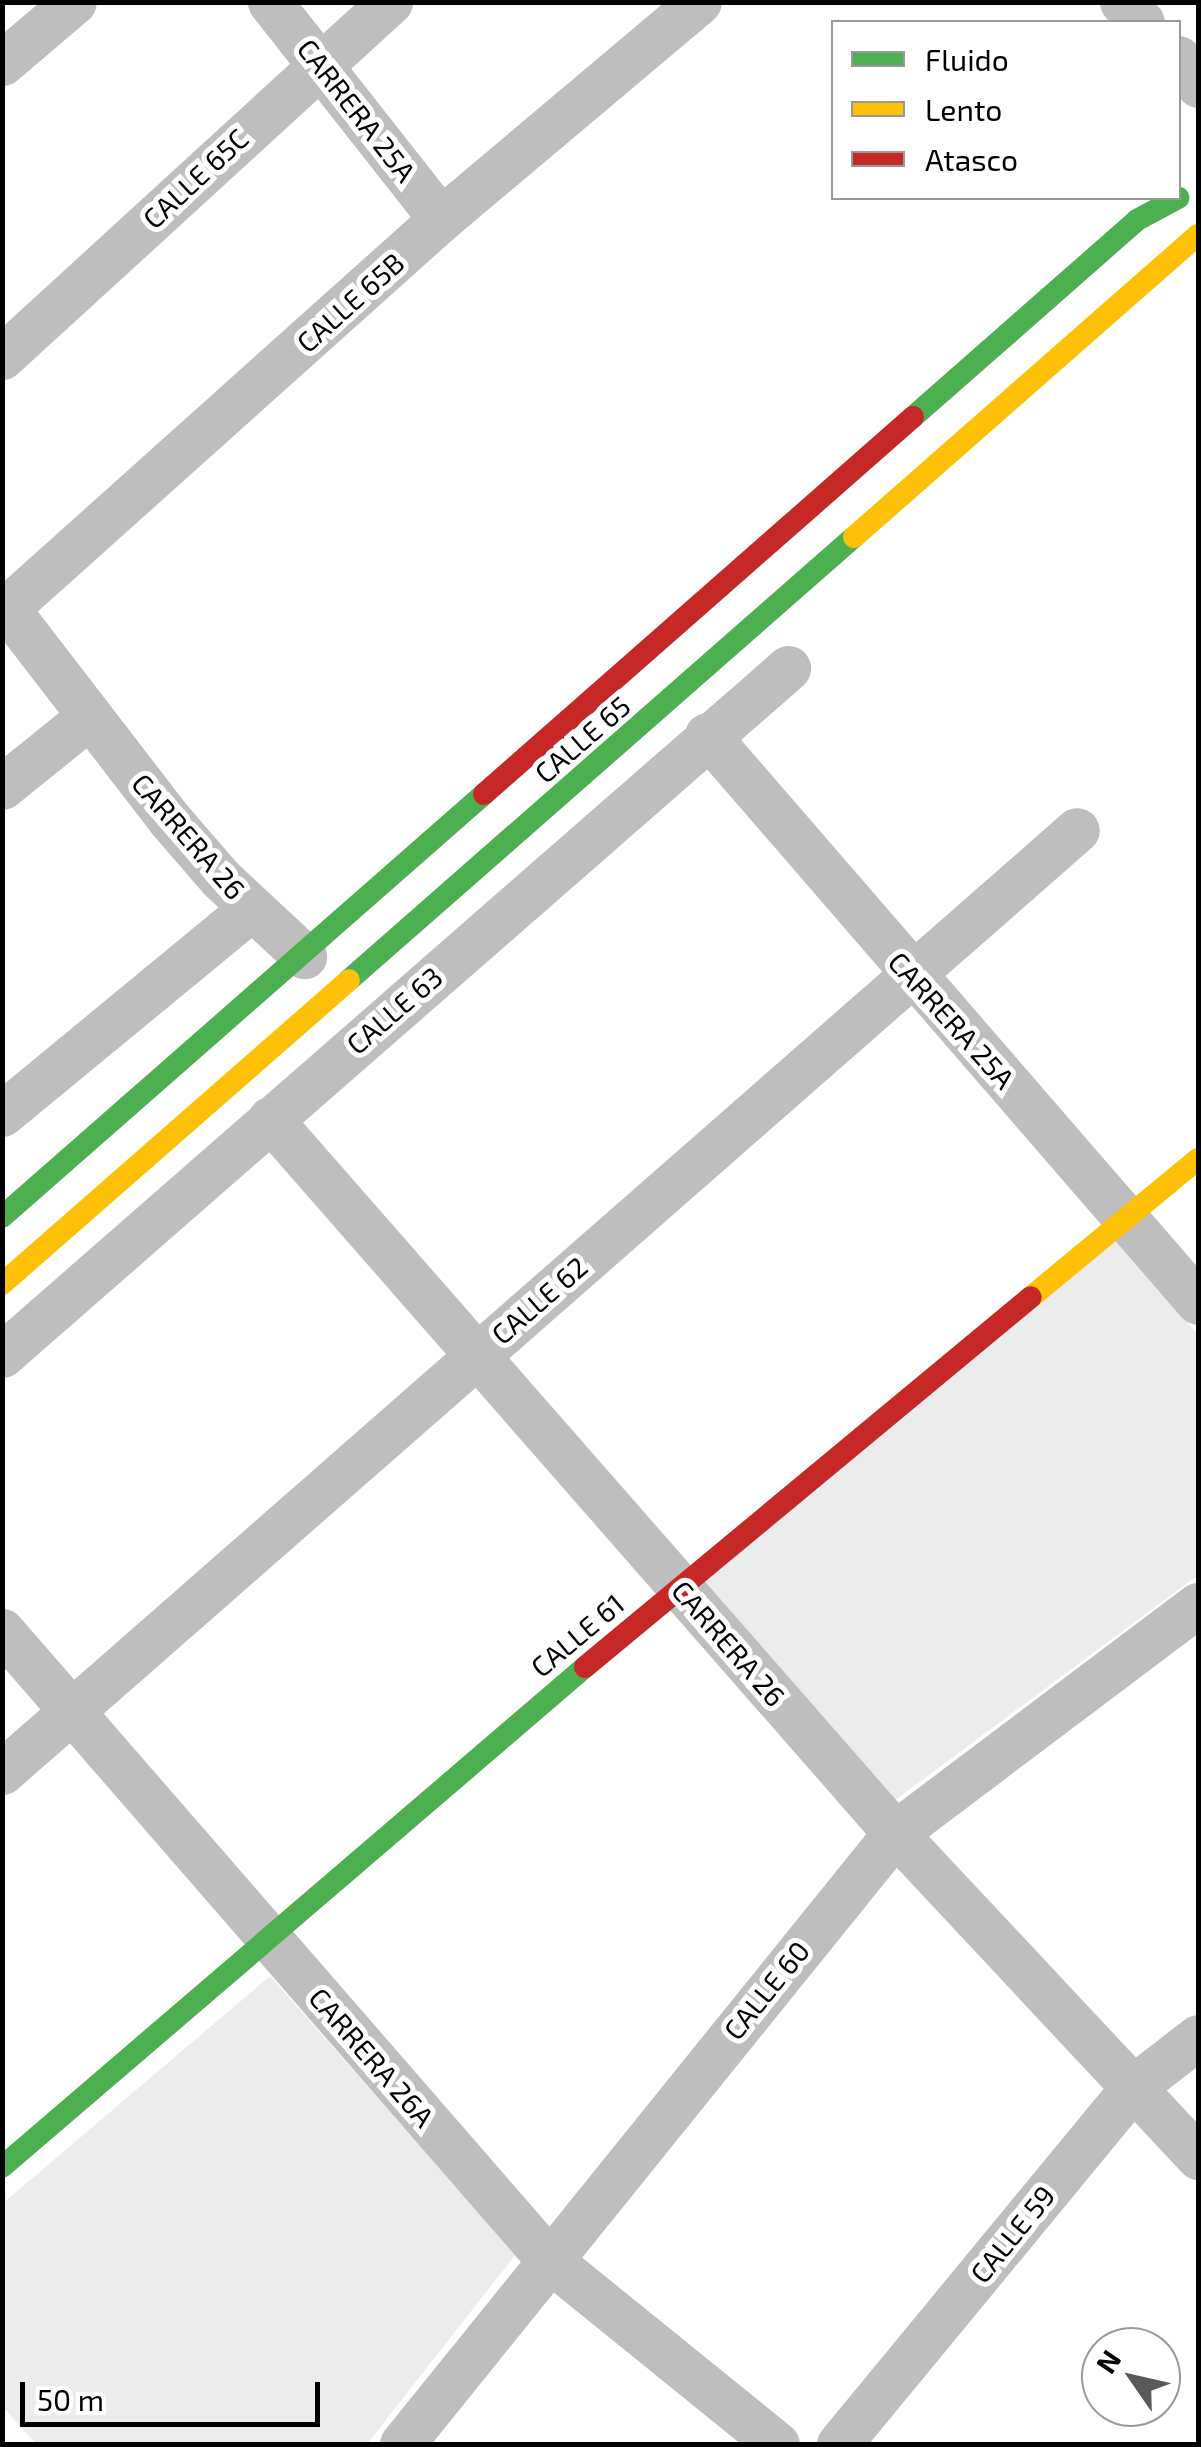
<!DOCTYPE html>
<style>
body{margin:0}
#map{position:relative;width:1201px;height:2447px;overflow:hidden;background:#fff;font-family:"Exo 2",sans-serif}
div>[style]{position:absolute}
.green>*{inset:0;background:#ececec}
.street>*{height:45px;margin:-22.5px;padding:0 22.5px;transform-origin:22.5px;border-radius:22.5px;background:#bebebe}
.fast>*{height:22px;margin:-11px;padding:0 11px;transform-origin:11px;border-radius:11px;background:#4caf50}
.slow>*{height:22px;margin:-11px;padding:0 11px;transform-origin:11px;border-radius:11px;background:#ffc107}
.jam>*{height:22px;margin:-11px;padding:0 11px;transform-origin:11px;border-radius:11px;background:#c62828}
span{translate:-50% -50%;white-space:nowrap;text-align:center;line-height:1.15;-webkit-text-stroke:10px #fff;paint-order:stroke}
.street-label{font-size:28px;color:#000}
.frame{position:absolute;inset:0;border:5px solid #000;pointer-events:none}
.legend{position:absolute;left:831px;top:20px;width:350px;height:180px;box-sizing:border-box;background:#fff;border:2px solid #999;margin:0;padding:12px 18px;list-style:none;font-size:30px;color:#000}
.legend li{display:flex;align-items:center;gap:20px;height:50px}
.legend b{width:50px;border:2px solid #999}
.north{position:absolute;left:1081px;top:2327px;width:100px;height:100px;box-sizing:border-box;background:#fff;border:2px solid #999;border-radius:50%;rotate:304deg;font-size:28px;font-weight:700;line-height:40px;text-align:center;color:#000}
.north::after{content:'';display:block;margin:auto;width:35px;height:45px;background:#595959;clip-path:polygon(50% 0,100% 100%,50% 72%,0 100%)}
.scale{position:absolute;left:20px;top:2382px;width:300px;height:45px;box-sizing:border-box;border:5px solid #000;border-top:0;padding-left:12px;font-size:30px;line-height:35px;white-space:nowrap;color:#000;-webkit-text-stroke:8px #fff;paint-order:stroke}
</style>
<div id="map">
<div class="green">
<i style="clip-path:polygon(1114px 1238px,1198px 1335px,1198px 1575px,890px 1804px,698px 1588px)"></i>
<i style="clip-path:polygon(270px 1976px,516px 2254px,367px 2444px,36px 2444px,3px 2407px,2px 2204px)"></i>
</div>
<div class="street">
<i style="left:270px;top:2px;width:276px;rotate:51.8deg"></i>
<i style="left:1122px;top:2px;width:28px;rotate:45deg"></i>
<i style="left:1178px;top:58px;width:34px;rotate:53deg"></i>
<i style="left:2px;top:63px;width:94px;rotate:-40.3deg"></i>
<i style="left:2px;top:357px;width:526px;rotate:-42.46deg"></i>
<i style="left:2px;top:602px;width:275px;rotate:52.4deg"></i>
<i style="left:170px;top:820px;width:77px;rotate:49.2deg"></i>
<i style="left:220px;top:878px;width:115px;rotate:42.9deg"></i>
<i style="left:7px;top:608px;width:583px;rotate:-41.87deg"></i>
<i style="left:441px;top:219px;width:337px;rotate:-40.1deg"></i>
<i style="left:707px;top:735px;width:750px;rotate:49.11deg"></i>
<i style="left:2px;top:787px;width:113px;rotate:-38.9deg"></i>
<i style="left:2px;top:1114px;width:323px;rotate:-39.5deg"></i>
<i style="left:270px;top:1119px;width:949px;rotate:48.8deg"></i>
<i style="left:895px;top:1833px;width:444px;rotate:46.9deg"></i>
<i style="left:2px;top:1355px;width:1044px;rotate:-41.15deg"></i>
<i style="left:2px;top:1631px;width:831px;rotate:49deg"></i>
<i style="left:547px;top:2258px;width:296px;rotate:39deg"></i>
<i style="left:2px;top:1772px;width:1429px;rotate:-41.23deg"></i>
<i style="left:402px;top:2444px;width:785px;rotate:-51.1deg"></i>
<i style="left:895px;top:1833px;width:379px;rotate:-37deg"></i>
<i style="left:839px;top:2444px;width:461px;rotate:-50.5deg"></i>
<i style="left:1132px;top:2088px;width:83px;rotate:-37.7deg"></i>
</div>
<div class="fast">
<i style="left:913px;top:417px;width:298px;rotate:-41.3deg"></i>
<i style="left:1137px;top:220px;width:47px;rotate:-28.2deg"></i>
<i style="left:349px;top:980px;width:672px;rotate:-41.26deg"></i>
<i style="left:2px;top:1217px;width:641px;rotate:-41.27deg"></i>
<i style="left:2px;top:2167px;width:768px;rotate:-40.62deg"></i>
</div>
<div class="slow">
<i style="left:854px;top:537px;width:458px;rotate:-41.3deg"></i>
<i style="left:2px;top:1284px;width:461px;rotate:-41.2deg"></i>
<i style="left:1031px;top:1297px;width:217px;rotate:-39.6deg"></i>
</div>
<div class="jam">
<i style="left:484px;top:794px;width:571px;rotate:-41.31deg"></i>
<i style="left:585px;top:1667px;width:579px;rotate:-39.68deg"></i>
</div>
<div class="street-label">
<span style="left:357px;top:110px;rotate:52deg">CARRERA 25A</span>
<span style="left:195px;top:178px;rotate:-43deg">CALLE 65C</span>
<span style="left:350px;top:302px;rotate:-42deg">CALLE 65B</span>
<span style="left:582px;top:739px;rotate:-41deg">CALLE 65</span>
<span style="left:189px;top:836px;rotate:49deg">CARRERA 26</span>
<span style="left:394px;top:1010px;rotate:-41deg">CALLE 63</span>
<span style="left:952px;top:1020px;rotate:48deg">CARRERA 25A</span>
<span style="left:539px;top:1300px;rotate:-41deg">CALLE 62</span>
<span style="left:577px;top:1635px;rotate:-40deg">CALLE 61</span>
<span style="left:729px;top:1643px;rotate:49deg">CARRERA 26</span>
<span style="left:766px;top:1990px;rotate:-51deg">CALLE 60</span>
<span style="left:372px;top:2057px;rotate:49deg">CARRERA 26A</span>
<span style="left:1012px;top:2234px;rotate:-51deg">CALLE 59</span>
</div>
<div class="frame"></div>
<ul class="legend">
<li><b style="height:12px;background:#4caf50"></b>Fluido</li>
<li><b style="height:12px;background:#ffc107"></b>Lento</li>
<li><b style="height:12px;background:#c62828"></b>Atasco</li>
</ul>
<div class="north">N</div>
<div class="scale">50 m</div>
</div>
